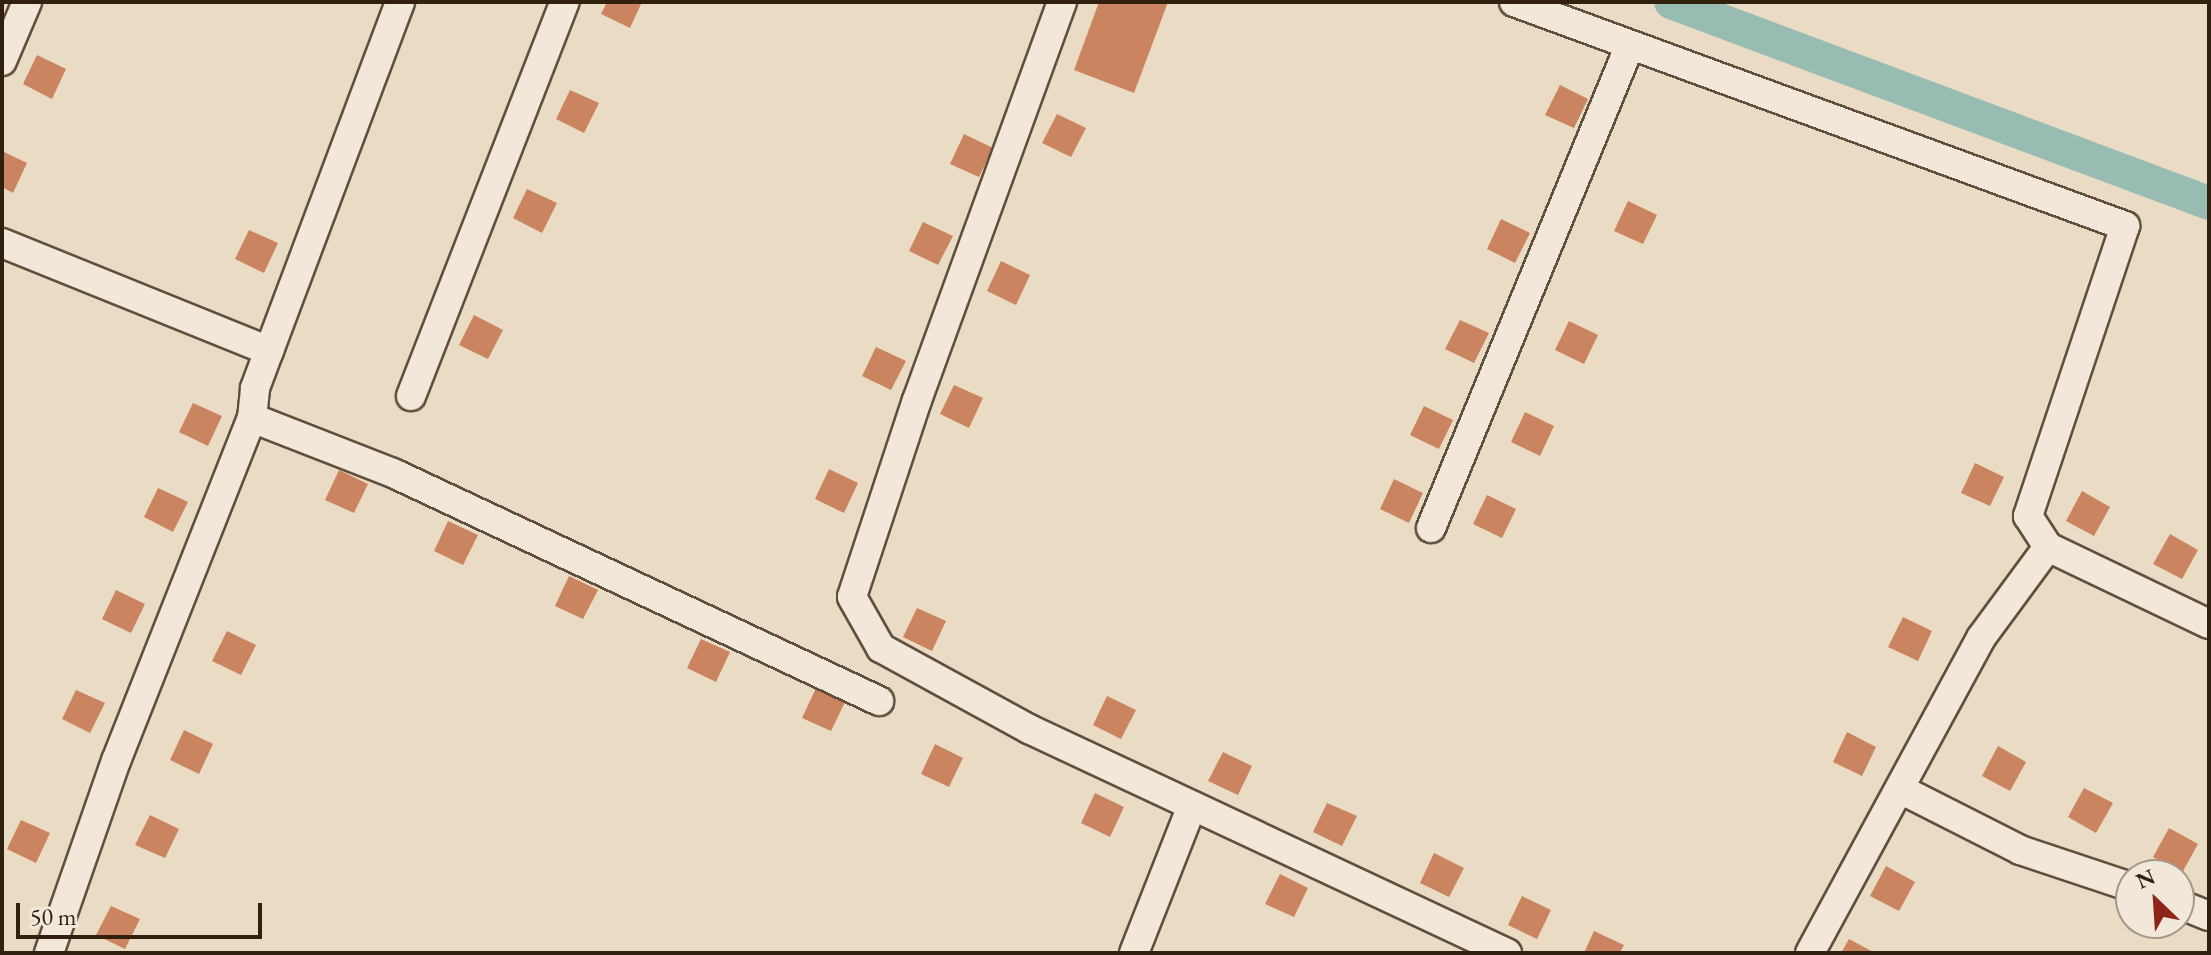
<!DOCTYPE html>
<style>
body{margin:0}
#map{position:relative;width:2211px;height:955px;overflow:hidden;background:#eadcc4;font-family:"EB Garamond",serif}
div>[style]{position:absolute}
.canal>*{height:34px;margin:-17px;padding:0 17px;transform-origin:17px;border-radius:17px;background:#98bcb1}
.building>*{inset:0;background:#ca8460}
.roads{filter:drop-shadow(2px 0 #604f3c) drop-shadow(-2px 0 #604f3c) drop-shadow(0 2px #604f3c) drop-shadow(0 -2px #604f3c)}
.street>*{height:28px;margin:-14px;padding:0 14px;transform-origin:14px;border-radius:14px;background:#f1e8d9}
span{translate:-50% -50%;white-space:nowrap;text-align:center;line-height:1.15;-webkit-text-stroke:7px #f1e8d9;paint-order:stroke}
.frame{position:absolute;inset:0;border:4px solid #32200e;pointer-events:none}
.north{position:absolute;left:2115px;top:859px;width:80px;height:80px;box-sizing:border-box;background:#f1e8d9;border:2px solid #a59888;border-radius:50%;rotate:335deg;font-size:22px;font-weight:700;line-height:32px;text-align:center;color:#32200e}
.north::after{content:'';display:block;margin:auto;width:28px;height:36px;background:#8f2418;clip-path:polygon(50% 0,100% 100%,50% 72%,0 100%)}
.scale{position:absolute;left:16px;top:903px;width:246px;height:36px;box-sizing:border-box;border:4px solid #32200e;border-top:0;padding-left:10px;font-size:24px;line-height:28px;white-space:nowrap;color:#32200e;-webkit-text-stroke:6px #f1e8d9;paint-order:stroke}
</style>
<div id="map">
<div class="canal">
<i style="left:1671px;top:2px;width:574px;rotate:20.49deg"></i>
</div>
<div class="building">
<i style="clip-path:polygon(607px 2px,642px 2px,630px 28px,601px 14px)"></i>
<i style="clip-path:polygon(1099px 2px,1168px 2px,1134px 93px,1074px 70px)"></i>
<i style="clip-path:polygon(37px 55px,66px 69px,52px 99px,23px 84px)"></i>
<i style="clip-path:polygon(1560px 85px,1588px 99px,1574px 128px,1545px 115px)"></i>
<i style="clip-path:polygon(570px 90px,599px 103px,584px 133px,556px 119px)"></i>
<i style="clip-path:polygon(1057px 114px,1086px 128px,1071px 157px,1042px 143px)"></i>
<i style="clip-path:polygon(964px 134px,993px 148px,979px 177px,950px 164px)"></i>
<i style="clip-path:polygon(2px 151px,27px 163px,13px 193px,2px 187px)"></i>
<i style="clip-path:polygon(527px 189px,557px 203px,542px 233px,513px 218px)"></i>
<i style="clip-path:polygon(1628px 201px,1657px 215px,1643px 244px,1614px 231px)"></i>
<i style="clip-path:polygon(1501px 219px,1530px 233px,1515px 263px,1487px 249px)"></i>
<i style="clip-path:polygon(923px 222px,953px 236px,938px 265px,909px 251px)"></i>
<i style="clip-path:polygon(249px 230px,278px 243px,264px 273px,235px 259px)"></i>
<i style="clip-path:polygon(1001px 261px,1030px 275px,1016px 305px,987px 291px)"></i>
<i style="clip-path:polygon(474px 315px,503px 330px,488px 359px,459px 345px)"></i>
<i style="clip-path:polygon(1460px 320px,1489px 333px,1474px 363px,1445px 349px)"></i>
<i style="clip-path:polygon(1569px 321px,1598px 335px,1584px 364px,1555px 350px)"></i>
<i style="clip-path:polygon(876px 347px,906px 361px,891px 390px,862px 376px)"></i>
<i style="clip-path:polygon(954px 385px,983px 398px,969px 428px,940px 414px)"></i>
<i style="clip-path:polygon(193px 403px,222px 416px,208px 446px,179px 432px)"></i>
<i style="clip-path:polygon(1424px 406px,1453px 420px,1439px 449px,1410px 435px)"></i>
<i style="clip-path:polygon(1525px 412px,1554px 426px,1540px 456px,1511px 442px)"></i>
<i style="clip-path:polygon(1975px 463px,2004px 477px,1990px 506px,1961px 493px)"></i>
<i style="clip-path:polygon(829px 469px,858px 483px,844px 513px,815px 499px)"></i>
<i style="clip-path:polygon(339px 470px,368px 484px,354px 513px,325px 500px)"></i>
<i style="clip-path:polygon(1394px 479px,1423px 493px,1409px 523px,1380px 509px)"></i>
<i style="clip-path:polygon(158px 488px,188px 502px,173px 532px,144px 517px)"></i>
<i style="clip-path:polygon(2082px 491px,2110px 507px,2094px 536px,2066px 521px)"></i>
<i style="clip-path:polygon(1487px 495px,1516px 509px,1502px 538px,1473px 524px)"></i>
<i style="clip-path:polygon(448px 521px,478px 535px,463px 565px,434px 551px)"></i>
<i style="clip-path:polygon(2170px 534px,2198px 550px,2182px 579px,2153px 564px)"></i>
<i style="clip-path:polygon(569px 576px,598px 590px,583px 619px,555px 606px)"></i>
<i style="clip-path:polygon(116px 590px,145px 604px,131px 633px,102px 619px)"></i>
<i style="clip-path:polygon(917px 608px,946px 621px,932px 651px,903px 637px)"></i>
<i style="clip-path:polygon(1903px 617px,1932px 631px,1918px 661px,1888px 647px)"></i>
<i style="clip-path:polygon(227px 631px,256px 645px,241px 675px,212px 661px)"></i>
<i style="clip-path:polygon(701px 639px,730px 652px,716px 682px,687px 668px)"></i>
<i style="clip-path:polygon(816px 688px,845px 702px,831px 731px,802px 718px)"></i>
<i style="clip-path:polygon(76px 690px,105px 703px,90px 733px,62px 719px)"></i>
<i style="clip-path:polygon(1107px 696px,1136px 710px,1121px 739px,1093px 725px)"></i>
<i style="clip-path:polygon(184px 730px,213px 744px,199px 774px,170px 760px)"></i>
<i style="clip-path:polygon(1847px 732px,1876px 747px,1862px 776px,1833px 762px)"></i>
<i style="clip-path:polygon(935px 744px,963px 758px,949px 787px,921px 774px)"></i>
<i style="clip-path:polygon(1998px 746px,2026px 762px,2010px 791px,1982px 776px)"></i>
<i style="clip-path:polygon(1223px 752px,1252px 766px,1238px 795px,1208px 781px)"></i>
<i style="clip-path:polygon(2084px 788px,2113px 803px,2096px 833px,2068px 817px)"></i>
<i style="clip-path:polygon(1095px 793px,1124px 807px,1110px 837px,1081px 823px)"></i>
<i style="clip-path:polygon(1327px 803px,1357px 816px,1342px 846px,1313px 832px)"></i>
<i style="clip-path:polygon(150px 815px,179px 829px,165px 858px,135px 845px)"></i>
<i style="clip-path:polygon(21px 820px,50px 833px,36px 863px,7px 849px)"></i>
<i style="clip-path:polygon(2169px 828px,2198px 844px,2182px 873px,2153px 857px)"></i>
<i style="clip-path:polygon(1434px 853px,1464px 868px,1449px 897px,1420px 883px)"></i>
<i style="clip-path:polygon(1886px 866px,1915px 882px,1899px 911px,1870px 896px)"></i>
<i style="clip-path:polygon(1280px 874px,1308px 888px,1294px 917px,1265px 904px)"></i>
<i style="clip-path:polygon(1522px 896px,1551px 910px,1537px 939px,1508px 925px)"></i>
<i style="clip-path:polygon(111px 906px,140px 919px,125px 949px,96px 935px)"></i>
<i style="clip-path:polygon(1594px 931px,1624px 945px,1620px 953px,1584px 953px)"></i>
<i style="clip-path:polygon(1849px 939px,1875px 953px,1841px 953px)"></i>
</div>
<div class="roads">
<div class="street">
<i style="left:1062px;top:2px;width:424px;rotate:110deg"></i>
<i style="left:917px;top:400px;width:207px;rotate:108.3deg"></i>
<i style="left:852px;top:597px;width:59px;rotate:60.4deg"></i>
<i style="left:881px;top:648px;width:169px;rotate:28.7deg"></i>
<i style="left:1029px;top:729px;width:528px;rotate:25.11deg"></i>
<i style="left:1514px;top:2px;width:651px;rotate:20.13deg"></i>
<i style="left:2125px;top:226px;width:306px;rotate:108.5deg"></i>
<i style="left:2028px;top:516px;width:37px;rotate:57deg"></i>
<i style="left:2048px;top:547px;width:113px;rotate:126.4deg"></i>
<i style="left:1981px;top:638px;width:358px;rotate:118.5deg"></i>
<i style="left:2px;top:61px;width:64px;rotate:-67deg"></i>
<i style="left:2px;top:243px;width:288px;rotate:22deg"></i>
<i style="left:411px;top:396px;width:423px;rotate:-68.7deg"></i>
<i style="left:252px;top:418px;width:151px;rotate:21.3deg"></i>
<i style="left:393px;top:473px;width:537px;rotate:25.13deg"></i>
<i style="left:1431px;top:528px;width:522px;rotate:-67.61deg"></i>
<i style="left:2048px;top:547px;width:178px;rotate:25.6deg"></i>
<i style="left:1900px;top:789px;width:135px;rotate:26.9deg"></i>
<i style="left:2020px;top:850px;width:117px;rotate:18.4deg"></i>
<i style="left:2179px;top:904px;width:32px;rotate:22deg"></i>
<i style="left:49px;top:953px;width:203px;rotate:-70.8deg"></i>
<i style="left:116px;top:761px;width:369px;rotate:-68.4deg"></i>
<i style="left:252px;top:418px;width:30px;rotate:-84deg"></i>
<i style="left:255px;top:388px;width:412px;rotate:-69.4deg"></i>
<i style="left:1134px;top:953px;width:158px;rotate:-68.5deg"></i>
</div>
</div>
<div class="frame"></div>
<div class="north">N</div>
<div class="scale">50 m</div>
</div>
